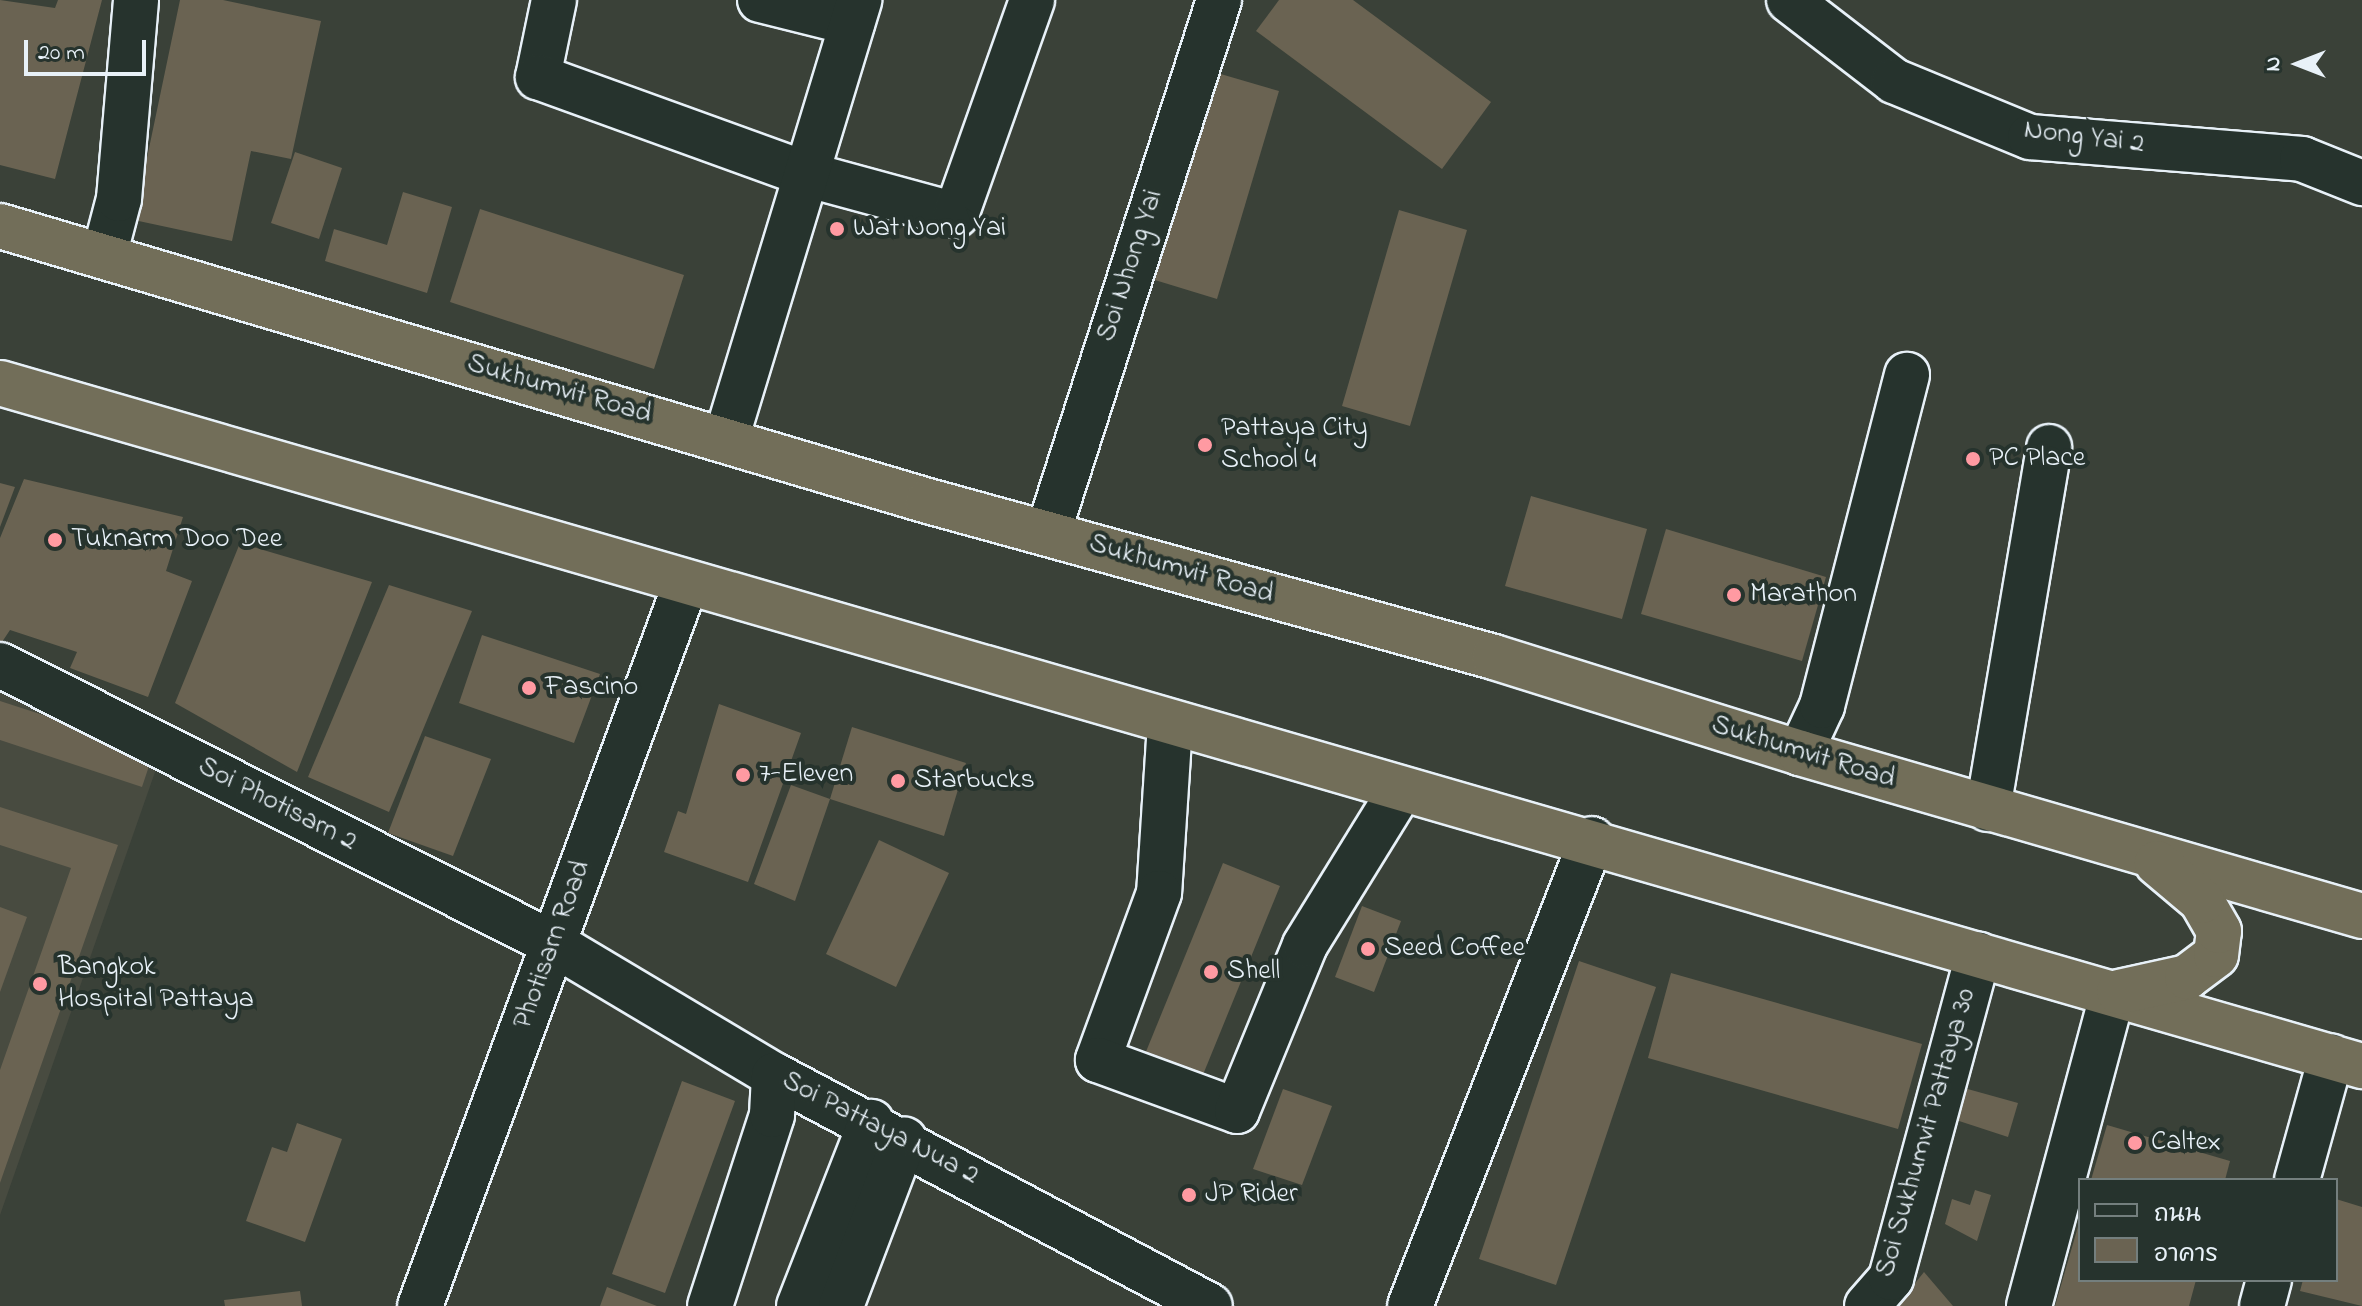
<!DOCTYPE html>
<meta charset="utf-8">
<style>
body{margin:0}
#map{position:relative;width:2362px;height:1306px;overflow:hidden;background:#3a4138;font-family:"Indie Flower","Playpen Sans Thai",sans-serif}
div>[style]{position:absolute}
.built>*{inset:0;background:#484b40}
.building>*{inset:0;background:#6a6352}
.roads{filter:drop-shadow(2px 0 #e8f1f8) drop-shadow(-2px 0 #e8f1f8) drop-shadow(0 2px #e8f1f8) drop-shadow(0 -2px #e8f1f8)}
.minor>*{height:44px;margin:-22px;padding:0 22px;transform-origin:22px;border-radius:22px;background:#26332d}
.highway>*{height:44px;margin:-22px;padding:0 22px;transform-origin:22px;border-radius:22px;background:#726e59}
.dots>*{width:22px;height:22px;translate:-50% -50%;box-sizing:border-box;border:4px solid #26332d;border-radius:50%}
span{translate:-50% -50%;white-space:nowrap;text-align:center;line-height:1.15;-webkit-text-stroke:8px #26332d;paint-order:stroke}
.street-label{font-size:28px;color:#e8f1f8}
.poi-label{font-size:28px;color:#e8f1f8}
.left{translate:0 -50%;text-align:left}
.legend{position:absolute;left:2078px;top:1178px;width:260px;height:104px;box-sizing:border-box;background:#26332d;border:2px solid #747f7e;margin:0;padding:10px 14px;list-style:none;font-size:24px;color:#e8f1f8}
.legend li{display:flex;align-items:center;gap:16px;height:40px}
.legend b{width:40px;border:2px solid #747f7e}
.north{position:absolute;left:2258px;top:24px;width:80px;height:80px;-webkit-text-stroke:6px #26332d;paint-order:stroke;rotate:270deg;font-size:22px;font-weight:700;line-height:32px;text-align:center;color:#e8f1f8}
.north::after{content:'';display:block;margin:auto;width:28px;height:36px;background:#e8f1f8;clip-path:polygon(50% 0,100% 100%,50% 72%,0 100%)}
.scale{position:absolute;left:24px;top:40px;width:122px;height:36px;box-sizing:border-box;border:4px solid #e8f1f8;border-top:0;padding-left:10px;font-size:24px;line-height:28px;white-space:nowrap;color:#e8f1f8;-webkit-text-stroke:6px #26332d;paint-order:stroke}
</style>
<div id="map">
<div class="built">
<i style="clip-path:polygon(0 683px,162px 752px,0 1215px)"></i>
</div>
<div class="building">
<i style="clip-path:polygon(0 0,55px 8px,58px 0,102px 0,55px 179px,0 165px)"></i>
<i style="clip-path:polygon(180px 0,223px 0,321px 21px,291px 159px,251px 151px,232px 241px,134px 220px)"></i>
<i style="clip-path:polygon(1279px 0,1353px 0,1491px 102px,1442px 169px,1256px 31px)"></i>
<i style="clip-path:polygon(1207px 70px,1279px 91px,1217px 299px,1145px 277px)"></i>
<i style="clip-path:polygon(295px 152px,342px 168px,319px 239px,271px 223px)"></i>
<i style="clip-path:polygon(403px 192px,452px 207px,427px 293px,325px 261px,334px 229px,387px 245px)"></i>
<i style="clip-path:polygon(480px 209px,684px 275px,654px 369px,450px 302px)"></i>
<i style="clip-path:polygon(1399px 210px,1467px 230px,1410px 426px,1342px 406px)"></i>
<i style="clip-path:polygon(24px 479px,183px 517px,166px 571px,192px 581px,148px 697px,70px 668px,77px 652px,10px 630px,0 645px,0 538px)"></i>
<i style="clip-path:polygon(0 483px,15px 487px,0 527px)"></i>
<i style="clip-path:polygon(1531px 496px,1647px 529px,1622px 619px,1505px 586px)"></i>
<i style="clip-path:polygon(1666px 529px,1826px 577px,1802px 661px,1641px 614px)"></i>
<i style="clip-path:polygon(240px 543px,372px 582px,297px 772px,175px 703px)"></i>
<i style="clip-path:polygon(389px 585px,472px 611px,389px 812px,308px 777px)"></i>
<i style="clip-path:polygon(482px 635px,600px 674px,574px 743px,459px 703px)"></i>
<i style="clip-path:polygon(0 701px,154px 751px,142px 787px,0 740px)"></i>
<i style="clip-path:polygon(719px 704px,801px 733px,748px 882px,664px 852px,678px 811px,686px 814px)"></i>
<i style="clip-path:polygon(852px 727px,966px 763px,944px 836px,830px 799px)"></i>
<i style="clip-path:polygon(425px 736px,491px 759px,453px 856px,388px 833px)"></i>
<i style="clip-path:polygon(791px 785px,830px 799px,795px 901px,754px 884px)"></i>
<i style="clip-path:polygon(0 807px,118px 845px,0 1183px,0 1070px,71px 868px,0 845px)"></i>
<i style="clip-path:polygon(879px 840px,949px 873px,896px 987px,826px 954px)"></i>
<i style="clip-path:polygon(1223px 863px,1280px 886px,1200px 1082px,1143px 1059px)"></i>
<i style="clip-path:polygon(1362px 906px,1401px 921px,1374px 992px,1335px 977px)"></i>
<i style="clip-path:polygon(0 907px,27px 917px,0 992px)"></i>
<i style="clip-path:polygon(1579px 961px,1656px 987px,1556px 1285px,1479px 1259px)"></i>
<i style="clip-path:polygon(1671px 973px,1922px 1044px,1898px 1129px,1648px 1058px)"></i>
<i style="clip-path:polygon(682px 1081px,735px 1101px,665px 1293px,612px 1274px)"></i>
<i style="clip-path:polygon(1964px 1088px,2018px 1103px,2008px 1137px,1956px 1120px)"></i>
<i style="clip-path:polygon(1283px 1089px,1332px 1106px,1302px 1185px,1253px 1169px)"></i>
<i style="clip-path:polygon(297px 1123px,342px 1139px,305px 1242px,246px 1221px,272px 1147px,287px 1152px)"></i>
<i style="clip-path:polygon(2107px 1125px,2230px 1161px,2225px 1180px,2091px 1180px)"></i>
<i style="clip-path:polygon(1975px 1190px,1991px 1195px,1977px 1241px,1945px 1224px,1952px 1199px,1970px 1205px)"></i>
<i style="clip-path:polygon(2336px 1199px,2362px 1207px,2362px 1306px,2300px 1291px,2303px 1280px,2336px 1280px)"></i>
<i style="clip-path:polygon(2079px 1223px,2080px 1280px,2196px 1280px,2189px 1306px,2055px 1306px)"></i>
<i style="clip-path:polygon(1924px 1272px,1953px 1306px,1897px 1306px)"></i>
<i style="clip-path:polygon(607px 1287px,657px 1306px,600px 1306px)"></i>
<i style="clip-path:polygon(300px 1291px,302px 1306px,225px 1306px,224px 1300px)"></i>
</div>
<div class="roads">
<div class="minor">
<i style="left:554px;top:0;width:79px;rotate:101.7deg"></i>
<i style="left:538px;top:77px;width:288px;rotate:19.9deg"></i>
<i style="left:809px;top:175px;width:152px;rotate:15.2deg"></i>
<i style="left:956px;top:215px;width:228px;rotate:-70.5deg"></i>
<i style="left:760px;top:0;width:95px;rotate:14deg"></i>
<i style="left:1789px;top:0;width:133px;rotate:37.6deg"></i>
<i style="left:1894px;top:81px;width:147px;rotate:22.4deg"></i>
<i style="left:2030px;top:137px;width:273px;rotate:4.6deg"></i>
<i style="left:2302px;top:159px;width:65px;rotate:21.8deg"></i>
<i style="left:104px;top:256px;width:59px;rotate:-75.3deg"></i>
<i style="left:119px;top:199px;width:200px;rotate:-85.1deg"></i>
<i style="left:726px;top:439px;width:459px;rotate:-73.1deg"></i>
<i style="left:1048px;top:533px;width:560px;rotate:-72.21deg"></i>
<i style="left:0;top:665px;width:620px;rotate:26.73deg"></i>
<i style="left:554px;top:944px;width:256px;rotate:30.8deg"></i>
<i style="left:774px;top:1075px;width:493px;rotate:27.9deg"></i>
<i style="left:1170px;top:724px;width:169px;rotate:93.7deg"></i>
<i style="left:1159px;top:893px;width:178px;rotate:110.1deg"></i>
<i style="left:1098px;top:1060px;width:148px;rotate:20.1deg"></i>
<i style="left:1237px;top:1111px;width:179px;rotate:-67.7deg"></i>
<i style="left:1305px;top:945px;width:181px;rotate:-58.3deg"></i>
<i style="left:1800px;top:753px;width:52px;rotate:-64.9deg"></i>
<i style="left:1822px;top:706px;width:342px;rotate:-75.6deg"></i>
<i style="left:1988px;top:809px;width:367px;rotate:-80.4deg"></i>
<i style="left:2297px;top:1180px;width:128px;rotate:-74.5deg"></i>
<i style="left:420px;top:1306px;width:770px;rotate:-69.8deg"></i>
<i style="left:710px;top:1306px;width:201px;rotate:-72deg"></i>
<i style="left:772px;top:1115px;width:40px;rotate:-87.1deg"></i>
<i style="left:799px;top:1306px;width:198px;rotate:-68.6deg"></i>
<i style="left:841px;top:1306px;width:178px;rotate:-69.2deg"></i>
<i style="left:1410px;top:1306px;width:501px;rotate:-68.71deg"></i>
<i style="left:1867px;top:1306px;width:37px;rotate:-49deg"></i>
<i style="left:1891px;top:1278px;width:335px;rotate:-74.9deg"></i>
<i style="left:2029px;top:1306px;width:324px;rotate:-75deg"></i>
<i style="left:2262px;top:1306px;width:27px;rotate:-75deg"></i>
</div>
<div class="highway">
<i style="left:0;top:226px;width:968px;rotate:16.51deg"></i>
<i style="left:928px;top:501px;width:587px;rotate:15.41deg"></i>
<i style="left:1494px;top:657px;width:321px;rotate:17.4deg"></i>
<i style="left:1800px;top:753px;width:585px;rotate:16.17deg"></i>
<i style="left:0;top:383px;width:2459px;rotate:16.13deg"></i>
<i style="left:2119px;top:992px;width:70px;rotate:-12.4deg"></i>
<i style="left:2187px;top:977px;width:36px;rotate:-37deg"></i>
<i style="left:2216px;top:955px;width:24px;rotate:-83deg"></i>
<i style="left:2219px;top:931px;width:34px;rotate:-120deg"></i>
<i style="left:2202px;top:901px;width:59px;rotate:-139.8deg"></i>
</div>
</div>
<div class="dots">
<i style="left:837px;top:229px;background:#ff9aa2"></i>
<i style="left:1205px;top:445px;background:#ff9aa2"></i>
<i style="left:1973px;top:459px;background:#ff9aa2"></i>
<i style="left:55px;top:540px;background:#ff9aa2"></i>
<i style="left:1734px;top:595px;background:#ff9aa2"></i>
<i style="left:529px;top:688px;background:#ff9aa2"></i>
<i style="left:743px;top:775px;background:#ff9aa2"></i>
<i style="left:898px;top:781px;background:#ff9aa2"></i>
<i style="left:1368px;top:949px;background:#ff9aa2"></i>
<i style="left:1211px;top:972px;background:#ff9aa2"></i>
<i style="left:40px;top:984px;background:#ff9aa2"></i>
<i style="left:2135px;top:1143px;background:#ff9aa2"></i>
<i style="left:1189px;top:1195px;background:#ff9aa2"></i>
</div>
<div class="street-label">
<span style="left:2084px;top:138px;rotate:7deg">Nong Yai 2</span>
<span style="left:1131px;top:266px;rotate:-72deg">Soi Nhong Yai</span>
<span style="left:559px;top:390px;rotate:16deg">Sukhumvit Road</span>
<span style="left:1181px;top:570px;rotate:16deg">Sukhumvit Road</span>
<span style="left:1803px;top:753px;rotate:17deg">Sukhumvit Road</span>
<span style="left:277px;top:805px;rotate:27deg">Soi Photisarn 2</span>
<span style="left:553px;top:945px;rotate:-70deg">Photisarn Road</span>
<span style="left:880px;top:1129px;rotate:27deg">Soi Pattaya Nua 2</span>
<span style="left:1927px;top:1133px;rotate:-74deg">Soi Sukhumvit Pattaya 30</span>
</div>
<div class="poi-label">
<span class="left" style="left:853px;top:229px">Wat Nong Yai</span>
<span class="left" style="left:1221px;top:445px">Pattaya City<br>School 4</span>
<span class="left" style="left:1989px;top:459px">PC Place</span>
<span class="left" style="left:71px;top:540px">Tuknarm Doo Dee</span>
<span class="left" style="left:1750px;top:595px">Marathon</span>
<span class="left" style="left:545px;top:688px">Fascino</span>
<span class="left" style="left:759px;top:775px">7-Eleven</span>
<span class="left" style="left:914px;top:781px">Starbucks</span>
<span class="left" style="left:1384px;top:949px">Seed Coffee</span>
<span class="left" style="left:58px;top:984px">Bangkok<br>Hospital Pattaya</span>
<span class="left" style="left:1227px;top:972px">Shell</span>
<span class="left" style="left:2151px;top:1143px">Caltex</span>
<span class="left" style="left:1205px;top:1195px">JP Rider</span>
</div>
<ul class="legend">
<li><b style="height:10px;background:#26332d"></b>ถนน</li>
<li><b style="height:22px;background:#6a6352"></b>อาคาร</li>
</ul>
<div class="north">N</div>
<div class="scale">20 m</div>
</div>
